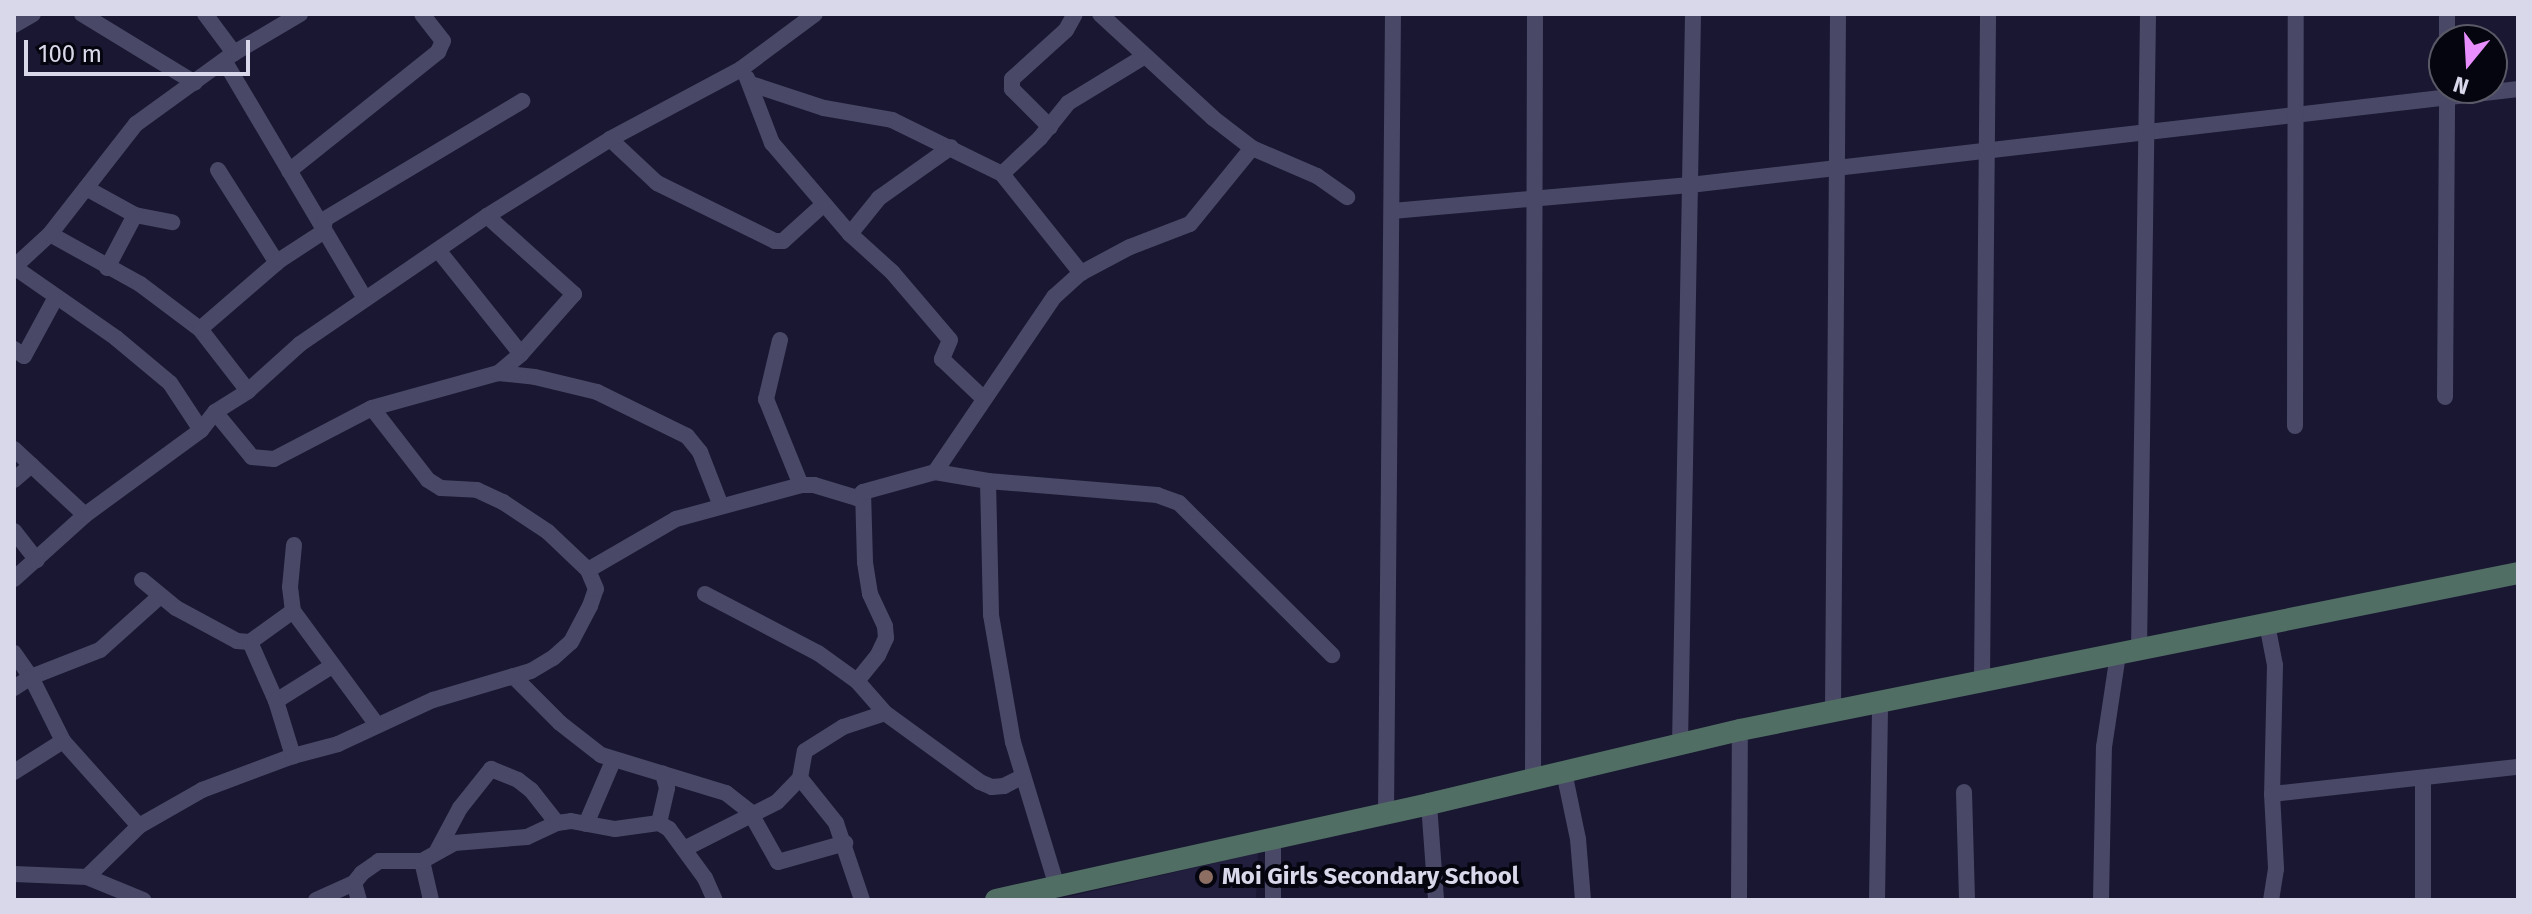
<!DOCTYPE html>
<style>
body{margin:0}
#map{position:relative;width:2532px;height:914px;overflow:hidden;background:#191731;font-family:"Fira Sans",sans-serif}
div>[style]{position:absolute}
.built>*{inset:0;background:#221f3e}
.street>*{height:16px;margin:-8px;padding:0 8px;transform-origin:8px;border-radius:8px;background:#494866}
.secondary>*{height:22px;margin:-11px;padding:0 11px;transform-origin:11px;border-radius:11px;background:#516e64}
.dots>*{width:22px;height:22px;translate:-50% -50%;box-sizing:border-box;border:4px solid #05050f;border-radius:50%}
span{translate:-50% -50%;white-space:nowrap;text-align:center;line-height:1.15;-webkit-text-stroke:8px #05050f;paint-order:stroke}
.poi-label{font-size:24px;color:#d8d8ea;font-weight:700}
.left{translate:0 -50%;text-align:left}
.frame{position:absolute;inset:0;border:16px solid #d8d8ea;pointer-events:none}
.north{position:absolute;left:2428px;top:24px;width:80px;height:80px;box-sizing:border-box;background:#05050f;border:2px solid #595967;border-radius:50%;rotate:198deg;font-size:22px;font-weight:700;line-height:32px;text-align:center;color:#d8d8ea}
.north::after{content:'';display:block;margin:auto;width:28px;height:36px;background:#e88eff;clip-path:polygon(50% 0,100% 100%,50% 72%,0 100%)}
.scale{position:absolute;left:24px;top:40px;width:226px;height:36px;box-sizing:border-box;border:4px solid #d8d8ea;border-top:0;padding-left:10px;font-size:24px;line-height:28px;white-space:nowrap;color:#d8d8ea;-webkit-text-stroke:6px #05050f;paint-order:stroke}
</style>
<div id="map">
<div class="built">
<i style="clip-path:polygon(1258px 853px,1256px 900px,1054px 900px)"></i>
</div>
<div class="street">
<i style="left:82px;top:14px;width:132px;rotate:31.4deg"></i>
<i style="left:205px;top:14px;width:49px;rotate:53.4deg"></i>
<i style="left:1100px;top:14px;width:154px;rotate:42.6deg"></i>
<i style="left:1213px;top:118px;width:49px;rotate:37.6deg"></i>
<i style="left:1252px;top:148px;width:71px;rotate:23.3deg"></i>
<i style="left:1317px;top:176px;width:37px;rotate:35deg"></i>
<i style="left:14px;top:25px;width:22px;rotate:-30deg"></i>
<i style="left:2447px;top:40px;width:26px;rotate:-90deg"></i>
<i style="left:225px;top:62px;width:275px;rotate:59.4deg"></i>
<i style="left:747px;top:78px;width:70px;rotate:69deg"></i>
<i style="left:772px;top:143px;width:120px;rotate:49.4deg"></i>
<i style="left:850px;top:234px;width:57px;rotate:42.1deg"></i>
<i style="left:892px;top:272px;width:89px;rotate:49.5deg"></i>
<i style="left:950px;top:340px;width:21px;rotate:113deg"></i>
<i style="left:942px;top:359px;width:57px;rotate:43.6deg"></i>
<i style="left:751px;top:84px;width:77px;rotate:18.2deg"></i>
<i style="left:824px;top:108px;width:69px;rotate:10deg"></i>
<i style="left:892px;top:120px;width:123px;rotate:26.1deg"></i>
<i style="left:1002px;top:174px;width:52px;rotate:-43.5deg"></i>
<i style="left:1040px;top:138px;width:45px;rotate:-51.3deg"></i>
<i style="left:1068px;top:103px;width:90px;rotate:-31.4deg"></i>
<i style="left:1050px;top:127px;width:54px;rotate:-135deg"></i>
<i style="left:1012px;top:89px;width:10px;rotate:-90deg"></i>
<i style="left:1012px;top:79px;width:73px;rotate:-42.2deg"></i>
<i style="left:1066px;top:30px;width:18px;rotate:-61deg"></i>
<i style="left:610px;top:139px;width:64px;rotate:43.1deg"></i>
<i style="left:657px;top:183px;width:131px;rotate:26.2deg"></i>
<i style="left:775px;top:241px;width:8px"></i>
<i style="left:783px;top:241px;width:55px;rotate:-42.1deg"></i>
<i style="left:218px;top:170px;width:110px;rotate:57.6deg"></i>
<i style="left:289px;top:171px;width:191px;rotate:-38.6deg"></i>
<i style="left:438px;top:52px;width:12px;rotate:-66deg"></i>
<i style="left:443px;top:41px;width:34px;rotate:-128deg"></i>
<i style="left:1002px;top:174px;width:127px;rotate:51.4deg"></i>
<i style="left:86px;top:188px;width:56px;rotate:28.9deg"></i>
<i style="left:135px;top:215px;width:38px;rotate:11deg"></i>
<i style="left:1392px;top:211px;width:299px;rotate:-5deg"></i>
<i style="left:1690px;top:185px;width:834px;rotate:-6.61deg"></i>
<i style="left:487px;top:216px;width:117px;rotate:41.9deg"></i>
<i style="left:574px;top:294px;width:80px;rotate:131.5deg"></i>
<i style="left:521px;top:354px;width:30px;rotate:140deg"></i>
<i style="left:50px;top:234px;width:103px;rotate:29.1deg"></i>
<i style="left:140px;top:284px;width:75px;rotate:36.9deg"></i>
<i style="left:200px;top:329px;width:78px;rotate:52.3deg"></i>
<i style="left:850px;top:234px;width:46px;rotate:-51.1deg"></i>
<i style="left:879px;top:198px;width:88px;rotate:-35.3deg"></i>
<i style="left:438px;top:250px;width:133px;rotate:51.4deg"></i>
<i style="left:14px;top:267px;width:49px;rotate:-42.5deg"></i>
<i style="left:50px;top:234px;width:140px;rotate:-52deg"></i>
<i style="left:136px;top:124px;width:121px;rotate:-35.9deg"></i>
<i style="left:234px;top:53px;width:77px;rotate:-30.6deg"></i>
<i style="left:14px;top:267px;width:124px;rotate:34.8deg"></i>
<i style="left:116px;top:338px;width:70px;rotate:39.8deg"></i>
<i style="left:170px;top:383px;width:56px;rotate:56.6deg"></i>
<i style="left:107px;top:268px;width:60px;rotate:-62.2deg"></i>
<i style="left:200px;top:329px;width:106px;rotate:-40.8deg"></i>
<i style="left:280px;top:260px;width:51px;rotate:-33.1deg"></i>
<i style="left:323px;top:232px;width:13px;rotate:-81deg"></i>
<i style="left:325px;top:219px;width:230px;rotate:-30.9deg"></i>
<i style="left:780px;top:340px;width:61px;rotate:103.3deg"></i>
<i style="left:766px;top:399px;width:93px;rotate:67.9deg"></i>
<i style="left:14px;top:349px;width:12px;rotate:35deg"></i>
<i style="left:24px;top:356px;width:67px;rotate:-61.5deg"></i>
<i style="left:2445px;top:397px;width:309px;rotate:-89.6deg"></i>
<i style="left:372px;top:408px;width:91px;rotate:52.1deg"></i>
<i style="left:428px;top:480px;width:15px;rotate:32deg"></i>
<i style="left:441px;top:488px;width:36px;rotate:3deg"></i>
<i style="left:477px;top:490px;width:29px;rotate:25deg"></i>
<i style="left:503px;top:502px;width:54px;rotate:33.7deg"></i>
<i style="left:548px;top:532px;width:55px;rotate:43.5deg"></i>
<i style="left:215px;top:412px;width:58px;rotate:50.6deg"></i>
<i style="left:252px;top:457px;width:22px;rotate:5deg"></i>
<i style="left:274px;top:459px;width:110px;rotate:-27.5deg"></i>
<i style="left:372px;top:408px;width:131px;rotate:-15.5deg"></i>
<i style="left:498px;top:373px;width:37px;rotate:6deg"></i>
<i style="left:535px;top:377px;width:64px;rotate:13.6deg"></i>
<i style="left:597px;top:392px;width:100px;rotate:26.1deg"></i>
<i style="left:687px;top:436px;width:21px;rotate:51deg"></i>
<i style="left:700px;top:452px;width:58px;rotate:68.7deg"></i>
<i style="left:2295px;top:426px;width:412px;rotate:-89.9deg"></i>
<i style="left:14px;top:449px;width:97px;rotate:42.9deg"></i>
<i style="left:935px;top:472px;width:54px;rotate:9.6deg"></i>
<i style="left:988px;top:481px;width:170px;rotate:4.7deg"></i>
<i style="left:1157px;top:495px;width:23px;rotate:20deg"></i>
<i style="left:1179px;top:503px;width:216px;rotate:44.8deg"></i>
<i style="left:14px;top:480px;width:23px;rotate:-41deg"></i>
<i style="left:988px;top:481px;width:134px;rotate:88.7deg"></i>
<i style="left:991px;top:615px;width:129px;rotate:80.2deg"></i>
<i style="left:1013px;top:742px;width:152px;rotate:73.1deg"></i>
<i style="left:14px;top:531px;width:37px;rotate:52deg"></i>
<i style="left:294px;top:545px;width:42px;rotate:95.4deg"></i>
<i style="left:290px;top:587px;width:24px;rotate:83deg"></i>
<i style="left:293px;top:611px;width:142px;rotate:53.6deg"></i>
<i style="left:14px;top:579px;width:96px;rotate:-42deg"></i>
<i style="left:85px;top:515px;width:144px;rotate:-36.2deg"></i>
<i style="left:201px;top:430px;width:23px;rotate:-52deg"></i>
<i style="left:215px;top:412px;width:39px;rotate:-32deg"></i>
<i style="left:248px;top:391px;width:70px;rotate:-42.1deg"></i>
<i style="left:300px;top:344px;width:227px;rotate:-34.4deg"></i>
<i style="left:487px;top:216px;width:145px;rotate:-32deg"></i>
<i style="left:610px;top:139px;width:149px;rotate:-28.1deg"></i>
<i style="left:741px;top:69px;width:92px;rotate:-36.6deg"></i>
<i style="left:142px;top:580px;width:44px;rotate:39.5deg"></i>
<i style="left:176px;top:608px;width:69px;rotate:28.4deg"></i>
<i style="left:237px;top:641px;width:13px;rotate:4deg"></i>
<i style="left:250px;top:642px;width:53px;rotate:-35.8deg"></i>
<i style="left:705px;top:594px;width:127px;rotate:27.6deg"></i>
<i style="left:818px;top:653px;width:48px;rotate:35.7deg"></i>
<i style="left:857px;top:681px;width:43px;rotate:48.8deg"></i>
<i style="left:885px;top:713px;width:117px;rotate:36deg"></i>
<i style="left:980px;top:782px;width:13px;rotate:23deg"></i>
<i style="left:992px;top:787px;width:12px;rotate:-5deg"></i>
<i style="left:1004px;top:786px;width:20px;rotate:-27deg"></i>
<i style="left:2267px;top:624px;width:42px;rotate:79deg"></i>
<i style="left:2275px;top:665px;width:129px;rotate:91.3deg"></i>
<i style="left:2272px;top:794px;width:75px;rotate:86.9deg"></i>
<i style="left:2276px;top:869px;width:31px;rotate:99deg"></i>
<i style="left:250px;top:642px;width:64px;rotate:66.2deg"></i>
<i style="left:276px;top:701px;width:58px;rotate:72.8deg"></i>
<i style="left:2139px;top:651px;width:637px;rotate:-89.19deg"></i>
<i style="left:14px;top:653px;width:29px;rotate:55deg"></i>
<i style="left:31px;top:677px;width:72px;rotate:63.4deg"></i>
<i style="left:63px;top:741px;width:114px;rotate:48.2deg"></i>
<i style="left:513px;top:676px;width:66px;rotate:45deg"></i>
<i style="left:560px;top:723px;width:52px;rotate:38deg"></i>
<i style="left:601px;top:755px;width:131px;rotate:16.9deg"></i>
<i style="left:726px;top:793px;width:31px;rotate:38deg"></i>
<i style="left:750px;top:812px;width:57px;rotate:60.8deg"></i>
<i style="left:778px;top:862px;width:70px;rotate:-15.8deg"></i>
<i style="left:1982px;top:680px;width:666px;rotate:-89.48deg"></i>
<i style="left:857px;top:681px;width:33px;rotate:-51deg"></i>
<i style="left:878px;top:655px;width:19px;rotate:-65deg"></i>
<i style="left:886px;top:638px;width:12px;rotate:-95deg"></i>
<i style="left:885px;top:626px;width:35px;rotate:-115deg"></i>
<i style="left:870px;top:594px;width:32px;rotate:-99deg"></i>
<i style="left:865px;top:562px;width:70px;rotate:-91.6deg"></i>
<i style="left:14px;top:688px;width:20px;rotate:-33deg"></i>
<i style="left:31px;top:677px;width:74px;rotate:-21.4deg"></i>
<i style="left:100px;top:650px;width:79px;rotate:-41.9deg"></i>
<i style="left:276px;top:701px;width:66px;rotate:-32deg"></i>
<i style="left:1833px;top:712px;width:698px;rotate:-89.59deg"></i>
<i style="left:1680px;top:745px;width:731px;rotate:-88.98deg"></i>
<i style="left:14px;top:772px;width:58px;rotate:-32.3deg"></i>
<i style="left:1564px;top:772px;width:68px;rotate:78.2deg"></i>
<i style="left:1578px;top:839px;width:61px;rotate:85.3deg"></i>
<i style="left:800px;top:778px;width:58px;rotate:51.3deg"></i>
<i style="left:836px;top:823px;width:81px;rotate:71.3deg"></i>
<i style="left:1533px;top:779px;width:765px;rotate:-89.85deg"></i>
<i style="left:2423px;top:780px;width:120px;rotate:90deg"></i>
<i style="left:1964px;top:792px;width:108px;rotate:88.4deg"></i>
<i style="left:2272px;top:794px;width:247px;rotate:-6.3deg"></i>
<i style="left:1429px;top:804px;width:96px;rotate:85.8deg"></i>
<i style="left:1386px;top:814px;width:800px;rotate:-89.5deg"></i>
<i style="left:659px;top:823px;width:36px;rotate:-77deg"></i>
<i style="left:667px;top:788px;width:15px;rotate:-106deg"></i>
<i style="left:586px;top:824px;width:69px;rotate:-66.8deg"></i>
<i style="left:684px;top:849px;width:104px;rotate:-26.8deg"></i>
<i style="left:777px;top:802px;width:33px;rotate:-46deg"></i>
<i style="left:800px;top:778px;width:27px;rotate:-80deg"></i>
<i style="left:805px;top:751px;width:45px;rotate:-32.3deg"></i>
<i style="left:843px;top:727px;width:44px;rotate:-18.4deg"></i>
<i style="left:437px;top:851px;width:49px;rotate:-61.9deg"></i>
<i style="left:460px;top:808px;width:50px;rotate:-51.5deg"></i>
<i style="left:491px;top:769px;width:29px;rotate:22deg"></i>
<i style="left:518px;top:780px;width:16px;rotate:38deg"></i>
<i style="left:531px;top:790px;width:42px;rotate:51.8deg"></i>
<i style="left:422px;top:861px;width:40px;rotate:77deg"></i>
<i style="left:14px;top:874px;width:73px;rotate:2.4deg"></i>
<i style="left:87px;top:877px;width:61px;rotate:22.3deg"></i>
<i style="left:87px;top:877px;width:73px;rotate:-44.4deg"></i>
<i style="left:139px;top:826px;width:73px;rotate:-29.7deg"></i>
<i style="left:202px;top:790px;width:97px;rotate:-20.5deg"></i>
<i style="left:293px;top:756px;width:47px;rotate:-14.9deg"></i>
<i style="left:338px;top:744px;width:105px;rotate:-24.9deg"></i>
<i style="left:433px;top:700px;width:102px;rotate:-16.5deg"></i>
<i style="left:531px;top:671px;width:26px;rotate:-31deg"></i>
<i style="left:553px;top:658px;width:24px;rotate:-42deg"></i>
<i style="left:571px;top:642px;width:41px;rotate:-62.2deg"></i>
<i style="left:590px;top:606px;width:18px;rotate:-71deg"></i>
<i style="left:596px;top:589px;width:21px;rotate:-113deg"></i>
<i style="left:588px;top:570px;width:102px;rotate:-30.1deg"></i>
<i style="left:676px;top:519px;width:130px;rotate:-15.2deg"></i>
<i style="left:801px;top:485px;width:13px"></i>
<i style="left:814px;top:485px;width:45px;rotate:16.8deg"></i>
<i style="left:857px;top:498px;width:8px;rotate:-45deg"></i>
<i style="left:863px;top:492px;width:75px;rotate:-15.5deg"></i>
<i style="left:935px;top:472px;width:212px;rotate:-55.8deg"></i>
<i style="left:1054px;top:297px;width:36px;rotate:-42deg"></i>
<i style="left:1081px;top:273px;width:55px;rotate:-28deg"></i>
<i style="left:1130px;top:247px;width:64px;rotate:-21deg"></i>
<i style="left:1190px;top:224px;width:98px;rotate:-50.8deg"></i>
<i style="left:354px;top:883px;width:18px;rotate:74deg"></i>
<i style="left:316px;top:900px;width:42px;rotate:-24.1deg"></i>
<i style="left:354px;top:883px;width:13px;rotate:-51deg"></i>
<i style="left:362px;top:873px;width:21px;rotate:-35deg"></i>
<i style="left:379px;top:861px;width:43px"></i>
<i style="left:422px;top:861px;width:37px;rotate:-29deg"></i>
<i style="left:454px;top:843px;width:73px;rotate:-4.7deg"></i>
<i style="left:527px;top:837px;width:33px;rotate:-25deg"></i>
<i style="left:557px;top:823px;width:14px;rotate:-8deg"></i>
<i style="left:571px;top:821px;width:45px;rotate:10.3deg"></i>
<i style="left:615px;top:829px;width:44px;rotate:-7.8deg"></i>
<i style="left:659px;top:823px;width:12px;rotate:31deg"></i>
<i style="left:669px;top:829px;width:61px;rotate:53.7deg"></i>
<i style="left:705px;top:878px;width:24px;rotate:66deg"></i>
<i style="left:1273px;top:900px;width:60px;rotate:-90deg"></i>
<i style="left:1739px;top:900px;width:170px;rotate:-89.7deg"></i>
<i style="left:1877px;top:900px;width:195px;rotate:-89.1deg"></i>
<i style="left:2101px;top:900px;width:153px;rotate:-88.9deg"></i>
<i style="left:2104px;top:747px;width:94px;rotate:-81.4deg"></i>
</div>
<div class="secondary">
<i style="left:996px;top:900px;width:444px;rotate:-12.5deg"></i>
<i style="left:1429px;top:804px;width:320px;rotate:-13.4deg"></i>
<i style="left:1740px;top:730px;width:794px;rotate:-11.41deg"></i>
</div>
<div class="dots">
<i style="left:1206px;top:877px;background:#8d6e63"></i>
</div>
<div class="poi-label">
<span class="left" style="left:1222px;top:877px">Moi Girls Secondary School</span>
</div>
<div class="frame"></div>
<div class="north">N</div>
<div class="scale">100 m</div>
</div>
